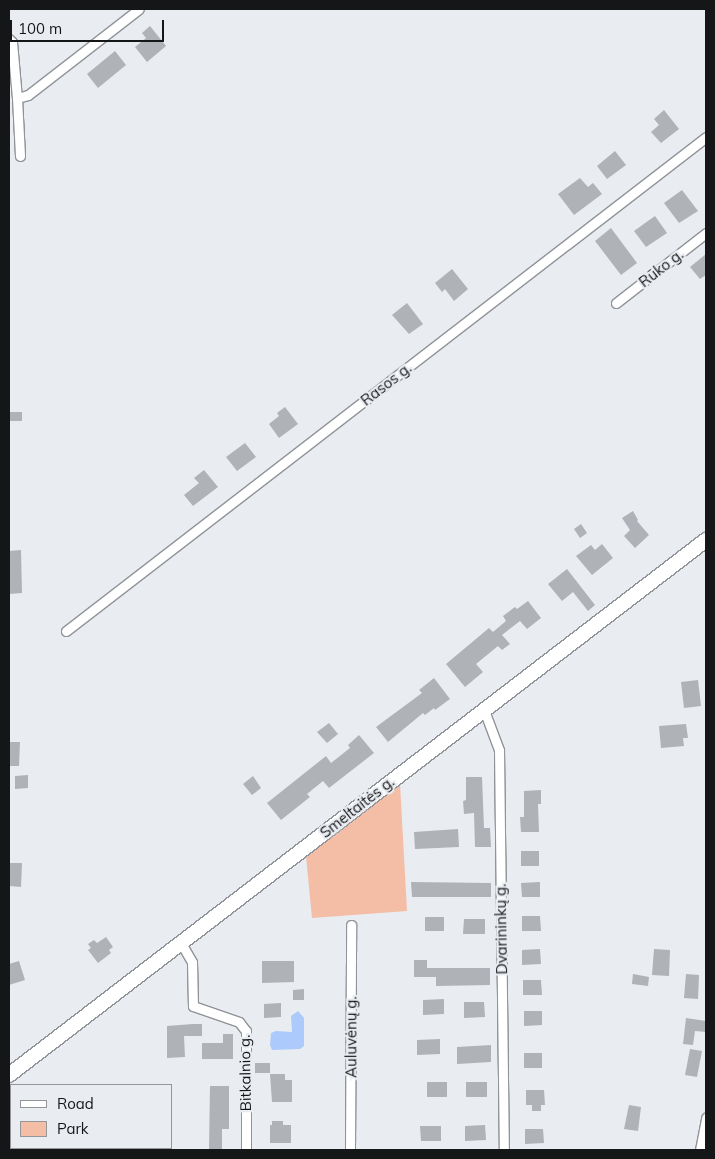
<!DOCTYPE html>
<meta charset="utf-8">
<style>
body{margin:0}
#map{position:relative;width:715px;height:1159px;overflow:hidden;background:#e9ecf1;font-family:Mulish,sans-serif}
div>[style]{position:absolute}
.green>*{inset:0;background:#f4bda5}
.water>*{inset:0;background:#accafb}
.building>*{inset:0;background:#afb2b7}
.roads{filter:drop-shadow(1px 0 #909398) drop-shadow(-1px 0 #909398) drop-shadow(0 1px #909398) drop-shadow(0 -1px #909398)}
.minor>*{height:9px;margin:-4.5px;padding:0 4.5px;transform-origin:4.5px;border-radius:4.5px;background:#fff}
.secondary>*{height:14px;margin:-7px;padding:0 7px;transform-origin:7px;border-radius:7px;background:#fff}
span{translate:-50% -50%;white-space:nowrap;text-align:center;line-height:1.15;-webkit-text-stroke:4.5px #e9ecf1;paint-order:stroke}
.street-label{font-size:15px;color:#151618}
.frame{position:absolute;inset:0;border:10px solid #151618;pointer-events:none}
.legend{position:absolute;left:10px;top:1084px;width:162px;height:65px;box-sizing:border-box;background:#e9ecf1;border:1px solid #94969a;margin:0;padding:6px 9px;list-style:none;font-size:15px;color:#151618}
.legend li{display:flex;align-items:center;gap:10px;height:25px}
.legend b{width:25px;border:1px solid #94969a}
.scale{position:absolute;left:10px;top:20px;width:154px;height:22px;box-sizing:border-box;border:2px solid #151618;border-top:0;padding-left:6px;font-size:15px;line-height:18px;white-space:nowrap;color:#151618;-webkit-text-stroke:4px #e9ecf1;paint-order:stroke}
</style>
<div id="map">
<div class="green">
<i style="clip-path:polygon(400px 784px,407px 911px,312px 918px,306px 856px)"></i>
</div>
<div class="water">
<i style="clip-path:polygon(298px 1011px,304px 1018px,304px 1046px,300px 1049px,272px 1050px,270px 1045px,271px 1033px,276px 1031px,292px 1032px,291px 1016px)"></i>
</div>
<div class="building">
<i style="clip-path:polygon(150px 26px,166px 46px,147px 62px,135px 47px,146px 38px,142px 33px)"></i>
<i style="clip-path:polygon(115px 51px,126px 65px,98px 88px,87px 74px)"></i>
<i style="clip-path:polygon(664px 110px,679px 129px,661px 143px,651px 132px,659px 125px,654px 119px)"></i>
<i style="clip-path:polygon(615px 151px,626px 165px,607px 179px,597px 166px)"></i>
<i style="clip-path:polygon(580px 178px,588px 187px,593px 183px,602px 194px,574px 215px,558px 194px)"></i>
<i style="clip-path:polygon(682px 190px,698px 211px,679px 223px,664px 203px)"></i>
<i style="clip-path:polygon(655px 216px,667px 233px,646px 247px,634px 231px)"></i>
<i style="clip-path:polygon(611px 228px,637px 263px,621px 275px,595px 241px)"></i>
<i style="clip-path:polygon(706px 254px,706px 275px,700px 279px,690px 267px)"></i>
<i style="clip-path:polygon(452px 269px,468px 289px,454px 301px,445px 289px,442px 292px,435px 283px)"></i>
<i style="clip-path:polygon(407px 303px,423px 324px,409px 334px,392px 315px)"></i>
<i style="clip-path:polygon(285px 407px,298px 424px,279px 438px,269px 424px,279px 416px,277px 413px)"></i>
<i style="clip-path:polygon(9px 412px,22px 412px,22px 421px,9px 421px)"></i>
<i style="clip-path:polygon(245px 443px,256px 457px,237px 471px,226px 457px)"></i>
<i style="clip-path:polygon(204px 470px,218px 487px,193px 506px,184px 495px,199px 483px,194px 478px)"></i>
<i style="clip-path:polygon(633px 511px,638px 520px,637px 521px,649px 535px,635px 548px,624px 536px,630px 530px,622px 518px)"></i>
<i style="clip-path:polygon(581px 524px,587px 533px,580px 538px,574px 529px)"></i>
<i style="clip-path:polygon(602px 544px,613px 558px,592px 575px,576px 556px,591px 545px,595px 550px)"></i>
<i style="clip-path:polygon(21px 550px,22px 593px,9px 594px,9px 551px)"></i>
<i style="clip-path:polygon(567px 569px,595px 605px,588px 611px,573px 592px,562px 601px,548px 584px)"></i>
<i style="clip-path:polygon(528px 601px,541px 618px,527px 629px,520px 621px,502px 635px,510px 644px,502px 650px,498px 646px,476px 664px,483px 672px,465px 687px,446px 664px,489px 628px,493px 632px,506px 621px,503px 616px,515px 607px,517px 609px)"></i>
<i style="clip-path:polygon(434px 678px,450px 699px,435px 710px,434px 708px,425px 715px,423px 713px,388px 742px,376px 727px,422px 693px,419px 690px)"></i>
<i style="clip-path:polygon(698px 680px,701px 706px,684px 708px,681px 682px)"></i>
<i style="clip-path:polygon(329px 723px,338px 734px,327px 743px,317px 732px)"></i>
<i style="clip-path:polygon(686px 724px,688px 738px,683px 738px,684px 746px,661px 748px,659px 726px)"></i>
<i style="clip-path:polygon(359px 735px,374px 753px,329px 788px,323px 781px,307px 794px,310px 797px,281px 820px,267px 803px,326px 756px,331px 763px,350px 748px,348px 745px)"></i>
<i style="clip-path:polygon(9px 742px,20px 742px,19px 766px,9px 766px)"></i>
<i style="clip-path:polygon(28px 775px,28px 788px,15px 789px,15px 776px)"></i>
<i style="clip-path:polygon(253px 776px,261px 788px,252px 795px,243px 784px)"></i>
<i style="clip-path:polygon(466px 777px,482px 777px,484px 828px,490px 828px,491px 847px,475px 847px,474px 813px,464px 814px,463px 801px,466px 800px)"></i>
<i style="clip-path:polygon(541px 790px,541px 804px,538px 804px,539px 832px,521px 832px,520px 817px,524px 817px,524px 791px)"></i>
<i style="clip-path:polygon(458px 829px,459px 847px,415px 849px,414px 832px)"></i>
<i style="clip-path:polygon(521px 851px,539px 851px,539px 866px,521px 866px)"></i>
<i style="clip-path:polygon(9px 863px,22px 863px,21px 887px,9px 886px)"></i>
<i style="clip-path:polygon(411px 882px,491px 883px,491px 897px,412px 897px)"></i>
<i style="clip-path:polygon(540px 882px,540px 897px,522px 897px,521px 883px)"></i>
<i style="clip-path:polygon(522px 916px,540px 916px,541px 931px,522px 931px)"></i>
<i style="clip-path:polygon(425px 917px,444px 917px,444px 931px,425px 931px)"></i>
<i style="clip-path:polygon(464px 919px,485px 919px,485px 934px,463px 934px)"></i>
<i style="clip-path:polygon(106px 937px,113px 947px,109px 950px,111px 953px,98px 963px,88px 950px,91px 948px,88px 944px,94px 940px,97px 943px)"></i>
<i style="clip-path:polygon(540px 949px,541px 964px,522px 965px,522px 950px)"></i>
<i style="clip-path:polygon(654px 949px,670px 950px,669px 976px,652px 975px)"></i>
<i style="clip-path:polygon(414px 960px,427px 960px,427px 968px,490px 968px,490px 985px,436px 986px,436px 977px,414px 977px)"></i>
<i style="clip-path:polygon(19px 961px,25px 980px,9px 985px,9px 964px)"></i>
<i style="clip-path:polygon(262px 961px,294px 961px,294px 982px,262px 983px)"></i>
<i style="clip-path:polygon(633px 974px,649px 977px,648px 986px,632px 984px)"></i>
<i style="clip-path:polygon(686px 974px,699px 975px,698px 999px,684px 998px)"></i>
<i style="clip-path:polygon(523px 980px,541px 980px,542px 995px,523px 995px)"></i>
<i style="clip-path:polygon(304px 989px,304px 1000px,293px 1000px,293px 990px)"></i>
<i style="clip-path:polygon(444px 999px,444px 1014px,423px 1015px,423px 1000px)"></i>
<i style="clip-path:polygon(464px 1002px,484px 1002px,485px 1017px,464px 1018px)"></i>
<i style="clip-path:polygon(281px 1003px,281px 1017px,264px 1018px,264px 1004px)"></i>
<i style="clip-path:polygon(524px 1011px,542px 1011px,542px 1025px,524px 1026px)"></i>
<i style="clip-path:polygon(686px 1018px,706px 1021px,706px 1032px,695px 1031px,693px 1045px,683px 1044px)"></i>
<i style="clip-path:polygon(193px 1024px,202px 1024px,202px 1036px,184px 1036px,185px 1057px,167px 1058px,167px 1026px)"></i>
<i style="clip-path:polygon(223px 1034px,233px 1034px,233px 1059px,202px 1059px,202px 1043px,223px 1043px)"></i>
<i style="clip-path:polygon(440px 1039px,440px 1054px,417px 1055px,417px 1040px)"></i>
<i style="clip-path:polygon(491px 1045px,491px 1062px,457px 1064px,457px 1047px)"></i>
<i style="clip-path:polygon(690px 1049px,702px 1051px,697px 1077px,685px 1075px)"></i>
<i style="clip-path:polygon(524px 1053px,542px 1053px,542px 1068px,524px 1068px)"></i>
<i style="clip-path:polygon(255px 1063px,270px 1063px,270px 1073px,255px 1073px)"></i>
<i style="clip-path:polygon(270px 1074px,285px 1074px,285px 1080px,292px 1080px,292px 1102px,272px 1102px)"></i>
<i style="clip-path:polygon(427px 1082px,447px 1082px,447px 1097px,427px 1097px)"></i>
<i style="clip-path:polygon(466px 1082px,487px 1082px,487px 1097px,466px 1097px)"></i>
<i style="clip-path:polygon(210px 1086px,229px 1086px,229px 1129px,222px 1129px,222px 1150px,209px 1150px)"></i>
<i style="clip-path:polygon(526px 1090px,544px 1090px,545px 1105px,541px 1105px,541px 1111px,532px 1111px,532px 1105px,526px 1105px)"></i>
<i style="clip-path:polygon(629px 1105px,641px 1107px,638px 1131px,624px 1129px)"></i>
<i style="clip-path:polygon(272px 1121px,283px 1121px,283px 1125px,291px 1125px,291px 1143px,270px 1143px,270px 1125px,272px 1125px)"></i>
<i style="clip-path:polygon(485px 1125px,486px 1140px,465px 1141px,465px 1126px)"></i>
<i style="clip-path:polygon(420px 1126px,441px 1126px,441px 1141px,421px 1141px)"></i>
<i style="clip-path:polygon(525px 1129px,543px 1129px,544px 1143px,525px 1144px)"></i>
</div>
<div class="roads">
<div class="minor">
<i style="left:9px;top:39px;width:4px;rotate:45deg"></i>
<i style="left:12px;top:42px;width:56px;rotate:84.9deg"></i>
<i style="left:17px;top:98px;width:58px;rotate:87deg"></i>
<i style="left:17px;top:98px;width:11px;rotate:-15deg"></i>
<i style="left:28px;top:95px;width:140px;rotate:-37.8deg"></i>
<i style="left:616px;top:303px;width:114px;rotate:-37.9deg"></i>
<i style="left:66px;top:631px;width:808px;rotate:-37.66deg"></i>
<i style="left:484px;top:710px;width:43px;rotate:69.4deg"></i>
<i style="left:499px;top:750px;width:400px;rotate:89.3deg"></i>
<i style="left:181px;top:943px;width:22px;rotate:60deg"></i>
<i style="left:192px;top:962px;width:44px;rotate:88.7deg"></i>
<i style="left:193px;top:1006px;width:49px;rotate:19.2deg"></i>
<i style="left:239px;top:1022px;width:11px;rotate:52deg"></i>
<i style="left:246px;top:1031px;width:119px;rotate:90deg"></i>
<i style="left:52px;top:1148px;width:2px;rotate:90deg"></i>
<i style="left:350px;top:1150px;width:225px;rotate:-89.7deg"></i>
<i style="left:700px;top:1150px;width:33px;rotate:-79deg"></i>
</div>
<div class="secondary">
<i style="left:9px;top:1075px;width:879px;rotate:-37.51deg"></i>
</div>
</div>
<div class="street-label">
<span style="left:661px;top:268px;rotate:-38deg">Rūko g.</span>
<span style="left:386px;top:384px;rotate:-38deg">Rasos g.</span>
<span style="left:357px;top:807px;rotate:-38deg">Smeltaitės g.</span>
<span style="left:501px;top:929px;rotate:-91deg">Dvarininkų g.</span>
<span style="left:351px;top:1037px;rotate:-90deg">Auluvėnų g.</span>
<span style="left:245px;top:1073px;rotate:-91deg">Bitkalnio g.</span>
</div>
<div class="frame"></div>
<ul class="legend">
<li><b style="height:6px;background:#fff"></b>Road</li>
<li><b style="height:14px;background:#f4bda5"></b>Park</li>
</ul>
<div class="scale">100 m</div>
</div>
